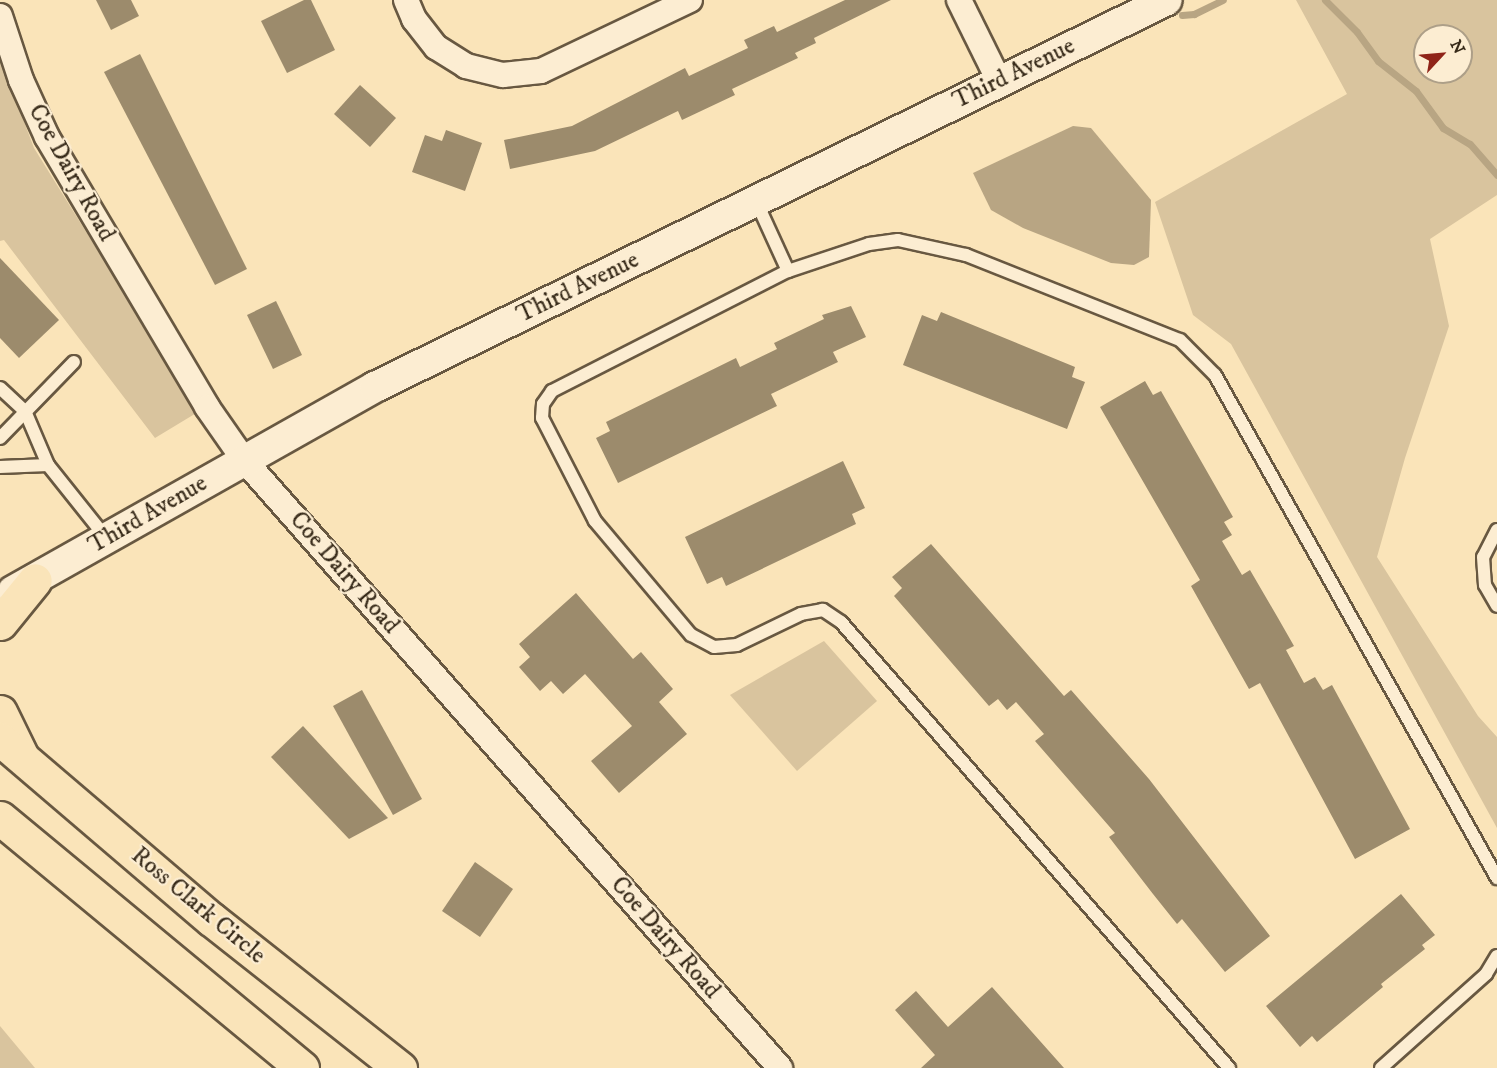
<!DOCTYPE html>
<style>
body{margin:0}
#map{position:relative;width:1497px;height:1068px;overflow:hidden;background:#fae4b9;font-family:"IM FELL DW Pica",serif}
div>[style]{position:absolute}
.green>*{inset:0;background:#d9c49e}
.water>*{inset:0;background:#b8a583}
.stream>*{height:7px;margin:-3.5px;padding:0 3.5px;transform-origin:3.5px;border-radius:3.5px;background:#b8a583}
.building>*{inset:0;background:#9c8b6c}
.roads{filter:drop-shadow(2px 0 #685841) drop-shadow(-2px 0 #685841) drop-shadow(0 2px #685841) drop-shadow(0 -2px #685841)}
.service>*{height:12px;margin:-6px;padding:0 6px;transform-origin:6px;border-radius:6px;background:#fcedd2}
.minor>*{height:24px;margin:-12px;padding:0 12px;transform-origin:12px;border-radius:12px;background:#fcedd2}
.tertiary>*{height:30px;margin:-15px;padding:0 15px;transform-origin:15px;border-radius:15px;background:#fcedd2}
.trunk>*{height:33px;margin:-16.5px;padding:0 16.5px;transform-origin:16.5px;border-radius:16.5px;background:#fae4b9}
span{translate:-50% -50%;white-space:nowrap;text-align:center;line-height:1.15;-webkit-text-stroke:4.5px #fcedd2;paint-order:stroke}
.street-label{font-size:24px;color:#372a19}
.north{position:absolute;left:1413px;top:24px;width:60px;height:60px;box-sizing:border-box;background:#fcedd2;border:2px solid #ad9f88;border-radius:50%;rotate:64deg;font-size:16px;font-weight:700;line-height:24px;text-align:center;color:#372a19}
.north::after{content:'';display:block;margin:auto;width:21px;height:27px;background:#8f2418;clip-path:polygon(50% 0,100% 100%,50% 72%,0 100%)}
</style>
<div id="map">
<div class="green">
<i style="clip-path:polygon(evenodd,1296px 0,1497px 0,1497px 195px,1430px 239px,1449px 326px,1405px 458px,1377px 557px,1478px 716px,1497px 737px,1497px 828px,1231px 344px,1193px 315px,1155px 202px,1347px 94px,1296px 0,1425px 36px,1461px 36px,1461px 72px,1425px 72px,1425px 36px)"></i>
<i style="clip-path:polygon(0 58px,34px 148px,198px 412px,155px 438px,4px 240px,0 241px)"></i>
<i style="clip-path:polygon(824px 641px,877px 701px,797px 771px,730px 695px)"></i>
<i style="clip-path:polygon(0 1026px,35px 1068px,0 1068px)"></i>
</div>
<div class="water">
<i style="clip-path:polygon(1073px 126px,1091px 128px,1151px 200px,1149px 257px,1134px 265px,1111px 263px,1023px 228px,991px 210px,973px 173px)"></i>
</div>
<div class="stream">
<i style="left:1325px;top:0;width:45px;rotate:45deg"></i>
<i style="left:1357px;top:32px;width:36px;rotate:54deg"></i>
<i style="left:1378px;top:61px;width:48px;rotate:38.3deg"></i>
<i style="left:1416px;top:91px;width:46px;rotate:53.9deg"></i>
<i style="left:1443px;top:128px;width:31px;rotate:31deg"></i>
<i style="left:1470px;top:144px;width:41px;rotate:48.9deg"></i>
<i style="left:1182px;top:15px;width:12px;rotate:-5deg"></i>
<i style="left:1194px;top:14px;width:32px;rotate:-26deg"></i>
</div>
<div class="building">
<i style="clip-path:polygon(96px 0,131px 0,139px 16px,111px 30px)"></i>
<i style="clip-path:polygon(304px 0,311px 0,335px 50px,287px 73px,261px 21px)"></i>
<i style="clip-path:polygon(845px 0,891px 0,814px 38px,816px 43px,795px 53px,798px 58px,732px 89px,735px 95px,682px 120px,678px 111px,595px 151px,510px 169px,504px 140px,572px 126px,685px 68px,689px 76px,748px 48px,744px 40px,774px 26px,777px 32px)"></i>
<i style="clip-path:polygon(140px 54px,247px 269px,215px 285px,104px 72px)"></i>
<i style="clip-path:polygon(360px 85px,396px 118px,370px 147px,334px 114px)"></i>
<i style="clip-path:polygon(446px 130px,482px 143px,465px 191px,412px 172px,425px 135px,442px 141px)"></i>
<i style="clip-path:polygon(0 258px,59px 320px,19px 358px,0 338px)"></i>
<i style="clip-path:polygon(276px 301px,302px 355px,273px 369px,247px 315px)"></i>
<i style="clip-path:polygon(851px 306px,866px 337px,833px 352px,838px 362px,771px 394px,777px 406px,618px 483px,596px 438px,610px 431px,606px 422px,736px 358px,740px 367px,777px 349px,774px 343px,824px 319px,822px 315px)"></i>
<i style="clip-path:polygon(941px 312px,1075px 367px,1072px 377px,1085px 382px,1067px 429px,903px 365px,922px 315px,937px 321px)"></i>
<i style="clip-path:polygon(1145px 381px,1153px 395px,1161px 391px,1233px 517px,1224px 522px,1232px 535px,1222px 541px,1242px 575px,1250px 570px,1278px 618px,1294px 646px,1286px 650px,1304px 683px,1315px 677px,1323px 690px,1332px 685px,1410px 829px,1355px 859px,1260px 683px,1249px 689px,1191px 586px,1200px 580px,1100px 407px)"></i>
<i style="clip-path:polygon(843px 461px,865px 508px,852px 514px,856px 524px,726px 586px,722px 577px,707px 584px,685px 537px)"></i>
<i style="clip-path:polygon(931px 544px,1064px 696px,1071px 690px,1149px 779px,1270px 936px,1225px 972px,1182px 919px,1177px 924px,1153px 894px,1109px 837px,1115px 833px,1035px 741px,1044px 734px,1016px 702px,1007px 710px,998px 699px,989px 706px,894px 596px,902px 588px,892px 577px)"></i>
<i style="clip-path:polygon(576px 593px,633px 659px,641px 652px,673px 689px,659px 702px,687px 734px,619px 793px,591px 761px,632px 726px,585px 674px,563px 694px,551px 681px,540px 691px,519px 667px,530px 657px,519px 644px)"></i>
<i style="clip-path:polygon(362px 690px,422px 799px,393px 815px,333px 706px)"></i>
<i style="clip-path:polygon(303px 726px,388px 818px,349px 839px,271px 757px)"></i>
<i style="clip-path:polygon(475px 862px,513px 889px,480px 937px,442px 911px)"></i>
<i style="clip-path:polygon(1401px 894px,1435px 935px,1422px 945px,1425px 949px,1381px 984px,1383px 987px,1317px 1042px,1312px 1036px,1300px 1047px,1266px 1006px)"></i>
<i style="clip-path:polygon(992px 987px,1064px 1068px,921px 1068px,935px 1055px,895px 1010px,916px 991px,948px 1027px)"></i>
</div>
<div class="roads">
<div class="service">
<i style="left:756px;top:201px;width:77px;rotate:65.4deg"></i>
<i style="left:0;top:388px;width:34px;rotate:43deg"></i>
<i style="left:25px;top:411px;width:59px;rotate:66.9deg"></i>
<i style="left:48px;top:465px;width:95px;rotate:51.4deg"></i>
<i style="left:0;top:438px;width:106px;rotate:-45.8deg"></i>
<i style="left:0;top:467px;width:48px;rotate:-2.4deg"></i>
<i style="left:1497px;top:530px;width:30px;rotate:117deg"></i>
<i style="left:1483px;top:557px;width:28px;rotate:86deg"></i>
<i style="left:1485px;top:585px;width:24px;rotate:60deg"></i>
<i style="left:1229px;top:1068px;width:591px;rotate:-131.02deg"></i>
<i style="left:841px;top:622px;width:22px;rotate:-146deg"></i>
<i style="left:823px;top:610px;width:22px;rotate:170deg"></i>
<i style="left:801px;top:614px;width:71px;rotate:154.2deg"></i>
<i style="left:737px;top:645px;width:23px;rotate:175deg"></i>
<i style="left:714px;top:647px;width:26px;rotate:-152deg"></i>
<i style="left:691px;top:635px;width:149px;rotate:-130.1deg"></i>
<i style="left:595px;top:521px;width:116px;rotate:-117.2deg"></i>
<i style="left:542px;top:418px;width:14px;rotate:-86deg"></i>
<i style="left:543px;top:404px;width:16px;rotate:-55deg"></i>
<i style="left:552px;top:391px;width:265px;rotate:-27deg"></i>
<i style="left:788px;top:271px;width:85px;rotate:-18.4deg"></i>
<i style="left:869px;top:244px;width:29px;rotate:-8deg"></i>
<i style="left:898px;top:240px;width:70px;rotate:12.4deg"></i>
<i style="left:966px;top:255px;width:230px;rotate:21.7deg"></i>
<i style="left:1180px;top:340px;width:49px;rotate:45deg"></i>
<i style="left:1215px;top:375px;width:577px;rotate:60.72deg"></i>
<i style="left:1381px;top:1068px;width:141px;rotate:-41.8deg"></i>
<i style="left:1486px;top:974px;width:21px;rotate:-59deg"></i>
</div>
<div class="minor">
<i style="left:406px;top:0;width:21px;rotate:67deg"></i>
<i style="left:414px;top:19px;width:36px;rotate:52deg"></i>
<i style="left:436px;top:47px;width:36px;rotate:32deg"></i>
<i style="left:466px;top:66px;width:38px;rotate:14deg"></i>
<i style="left:503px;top:75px;width:38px;rotate:-6deg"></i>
<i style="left:541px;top:71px;width:165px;rotate:-25.5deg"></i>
<i style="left:959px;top:0;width:90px;rotate:63.7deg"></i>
<i style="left:0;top:16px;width:67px;rotate:71.8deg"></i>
<i style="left:21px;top:80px;width:63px;rotate:65.5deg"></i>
<i style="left:47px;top:137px;width:314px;rotate:59.3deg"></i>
<i style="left:207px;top:407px;width:65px;rotate:55.1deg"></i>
<i style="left:244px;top:460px;width:811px;rotate:48.6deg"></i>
</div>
<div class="tertiary">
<i style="left:13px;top:591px;width:416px;rotate:-29.4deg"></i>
<i style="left:375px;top:387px;width:881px;rotate:-26.04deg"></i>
</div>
<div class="trunk">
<i style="left:0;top:623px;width:55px;rotate:-50.9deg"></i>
<i style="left:0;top:712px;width:50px;rotate:63.9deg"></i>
<i style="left:0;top:739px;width:277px;rotate:40.5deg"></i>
<i style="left:211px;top:919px;width:241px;rotate:38.3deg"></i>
<i style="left:0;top:818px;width:392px;rotate:39.6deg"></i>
</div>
</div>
<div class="street-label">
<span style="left:1014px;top:74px;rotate:-26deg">Third Avenue</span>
<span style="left:71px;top:173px;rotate:61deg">Coe Dairy Road</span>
<span style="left:578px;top:288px;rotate:-26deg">Third Avenue</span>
<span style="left:148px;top:515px;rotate:-30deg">Third Avenue</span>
<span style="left:344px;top:573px;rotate:49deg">Coe Dairy Road</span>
<span style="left:198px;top:906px;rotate:40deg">Ross Clark Circle</span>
<span style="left:665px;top:938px;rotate:49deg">Coe Dairy Road</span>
</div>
<div class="north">N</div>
</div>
